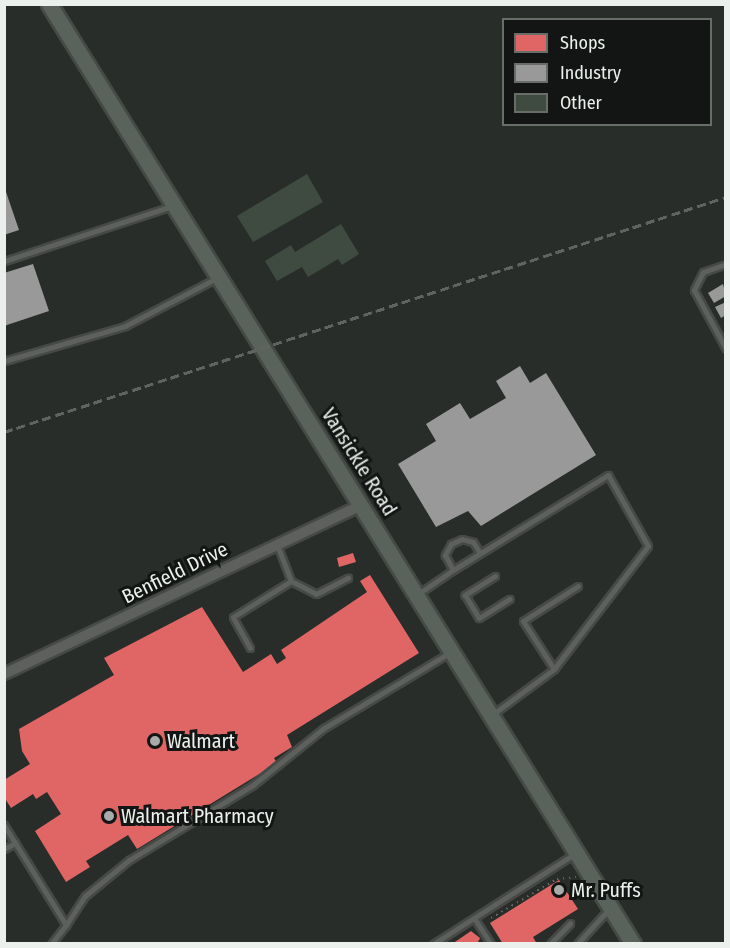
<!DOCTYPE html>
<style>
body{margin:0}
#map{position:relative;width:730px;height:948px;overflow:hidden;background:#282d29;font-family:"Fira Sans Condensed",sans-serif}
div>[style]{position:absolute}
.shops>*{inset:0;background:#e06666}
.industry>*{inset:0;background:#999}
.building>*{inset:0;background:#3f4a41}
.path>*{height:2px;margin-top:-1px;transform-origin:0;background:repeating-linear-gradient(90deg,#666866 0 1.5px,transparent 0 6px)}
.roads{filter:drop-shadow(2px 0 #464946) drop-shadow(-2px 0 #464946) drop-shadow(0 2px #464946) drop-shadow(0 -2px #464946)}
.lane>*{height:5px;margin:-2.5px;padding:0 2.5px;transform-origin:2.5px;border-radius:2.5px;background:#5d605d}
.street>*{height:10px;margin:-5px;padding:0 5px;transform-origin:5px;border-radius:5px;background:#5d605d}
.secondary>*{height:15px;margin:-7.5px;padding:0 7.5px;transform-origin:7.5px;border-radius:7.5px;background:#5a625c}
.rail>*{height:3px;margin-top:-1.5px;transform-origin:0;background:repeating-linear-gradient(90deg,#606460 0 9px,transparent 0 13.5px)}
.dots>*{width:16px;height:16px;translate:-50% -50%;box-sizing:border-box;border:3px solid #121513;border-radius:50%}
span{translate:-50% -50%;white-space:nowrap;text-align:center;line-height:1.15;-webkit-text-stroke:6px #121513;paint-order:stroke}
.street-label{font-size:20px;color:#ecf0ec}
.poi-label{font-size:20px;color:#ecf0ec}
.left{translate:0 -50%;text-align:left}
.frame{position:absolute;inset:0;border:6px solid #ecf0ec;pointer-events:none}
.legend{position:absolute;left:502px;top:18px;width:210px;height:108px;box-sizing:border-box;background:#121513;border:2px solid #696d6a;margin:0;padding:8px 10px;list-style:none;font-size:18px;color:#ecf0ec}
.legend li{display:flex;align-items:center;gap:12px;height:30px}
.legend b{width:30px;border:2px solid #696d6a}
</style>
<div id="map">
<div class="shops">
<i style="clip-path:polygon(353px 553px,356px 562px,339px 567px,337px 558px)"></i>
<i style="clip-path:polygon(370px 575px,419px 653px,287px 735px,292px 747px,274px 758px,277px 763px,137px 849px,128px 835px,86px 861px,90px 867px,66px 882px,35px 831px,61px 814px,47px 792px,36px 799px,33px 794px,11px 808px,4px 797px,4px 780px,30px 764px,22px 751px,19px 729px,114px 675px,104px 658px,202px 607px,243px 672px,271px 654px,277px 664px,286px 658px,281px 650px,367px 592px,360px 581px)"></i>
<i style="clip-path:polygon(559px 880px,578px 909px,533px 937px,537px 944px,503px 944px,490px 923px)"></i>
<i style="clip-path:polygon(471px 931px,480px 938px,477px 944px,452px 944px)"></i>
</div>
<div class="industry">
<i style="clip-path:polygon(4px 186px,19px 230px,4px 235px)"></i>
<i style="clip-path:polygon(33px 264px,49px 311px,4px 326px,4px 273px)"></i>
<i style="clip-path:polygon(723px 284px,726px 296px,714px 303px,708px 293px)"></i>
<i style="clip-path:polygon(726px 302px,726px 315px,721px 318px,715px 307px)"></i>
<i style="clip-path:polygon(520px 366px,530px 383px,546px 373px,596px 455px,481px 526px,468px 511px,436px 527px,398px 464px,436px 441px,426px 424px,460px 403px,470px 419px,506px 398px,496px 381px)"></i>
</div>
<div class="building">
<i style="clip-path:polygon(307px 174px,323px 202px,253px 242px,237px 216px)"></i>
<i style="clip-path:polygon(341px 224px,359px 254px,342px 265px,338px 259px,308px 277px,302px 267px,277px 281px,265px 261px,291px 245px,295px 252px)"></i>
</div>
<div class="path">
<i style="left:491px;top:918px;width:77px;rotate:-30.6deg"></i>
<i style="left:557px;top:879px;width:19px;rotate:-6deg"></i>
</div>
<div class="roads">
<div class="lane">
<i style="left:4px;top:261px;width:177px;rotate:-18.1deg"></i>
<i style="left:726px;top:264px;width:24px;rotate:161deg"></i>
<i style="left:703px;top:272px;width:20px;rotate:117deg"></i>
<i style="left:694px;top:290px;width:67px;rotate:61.5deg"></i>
<i style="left:4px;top:361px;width:126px;rotate:-16.1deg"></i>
<i style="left:125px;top:326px;width:104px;rotate:-27.6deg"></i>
<i style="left:480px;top:553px;width:13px;rotate:-122deg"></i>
<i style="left:473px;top:542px;width:11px;rotate:-165deg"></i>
<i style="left:462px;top:539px;width:12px;rotate:156deg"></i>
<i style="left:451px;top:544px;width:13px;rotate:119deg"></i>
<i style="left:445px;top:555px;width:17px;rotate:62deg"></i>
<i style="left:453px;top:570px;width:182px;rotate:-31.5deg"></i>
<i style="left:608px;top:475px;width:81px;rotate:60.6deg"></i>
<i style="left:648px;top:546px;width:155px;rotate:127.4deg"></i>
<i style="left:554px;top:669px;width:57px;rotate:-122.9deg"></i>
<i style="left:523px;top:621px;width:65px;rotate:-32.5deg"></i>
<i style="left:495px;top:576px;width:36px;rotate:148deg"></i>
<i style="left:465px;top:595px;width:27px;rotate:59deg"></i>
<i style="left:479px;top:618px;width:36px;rotate:-32deg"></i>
<i style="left:291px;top:581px;width:28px;rotate:27deg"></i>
<i style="left:316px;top:594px;width:36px;rotate:-27deg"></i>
<i style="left:418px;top:594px;width:42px;rotate:-34.4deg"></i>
<i style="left:250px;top:648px;width:35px;rotate:-119deg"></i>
<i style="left:233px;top:617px;width:68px;rotate:-31.8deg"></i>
<i style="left:291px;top:581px;width:39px;rotate:-111deg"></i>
<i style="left:493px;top:714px;width:76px;rotate:-36.4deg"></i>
<i style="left:4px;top:825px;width:118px;rotate:58.2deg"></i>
<i style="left:66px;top:925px;width:24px;rotate:128deg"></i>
<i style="left:4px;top:849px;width:13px;rotate:-29deg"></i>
<i style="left:474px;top:918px;width:31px;rotate:57deg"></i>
<i style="left:66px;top:925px;width:35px;rotate:-57deg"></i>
<i style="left:85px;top:896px;width:57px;rotate:-39.3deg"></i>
<i style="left:129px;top:860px;width:145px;rotate:-31.2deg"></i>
<i style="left:253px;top:785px;width:91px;rotate:-38.8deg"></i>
<i style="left:324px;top:728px;width:148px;rotate:-30.9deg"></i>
<i style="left:433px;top:944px;width:169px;rotate:-32.5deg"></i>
<i style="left:550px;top:944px;width:29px;rotate:-46deg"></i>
<i style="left:577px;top:944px;width:47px;rotate:-47.6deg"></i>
</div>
<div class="street">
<i style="left:4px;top:674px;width:395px;rotate:-25.3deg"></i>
</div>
<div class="secondary">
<i style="left:49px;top:4px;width:1107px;rotate:58.15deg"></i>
</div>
</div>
<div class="rail">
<i style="left:4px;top:432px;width:759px;rotate:-18.03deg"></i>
</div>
<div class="dots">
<i style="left:155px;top:741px;background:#a7aca8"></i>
<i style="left:109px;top:816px;background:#a7aca8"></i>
<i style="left:559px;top:890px;background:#a7aca8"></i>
</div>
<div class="street-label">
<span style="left:359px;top:462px;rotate:58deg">Vansickle Road</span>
<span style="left:175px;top:573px;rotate:-26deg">Benfield Drive</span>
</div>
<div class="poi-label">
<span class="left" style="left:167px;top:741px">Walmart</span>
<span class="left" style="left:121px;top:816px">Walmart Pharmacy</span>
<span class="left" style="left:571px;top:890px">Mr. Puffs</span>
</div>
<div class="frame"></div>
<ul class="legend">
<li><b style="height:16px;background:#e06666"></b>Shops</li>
<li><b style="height:16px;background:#999"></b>Industry</li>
<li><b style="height:16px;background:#3f4a41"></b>Other</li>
</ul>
</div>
